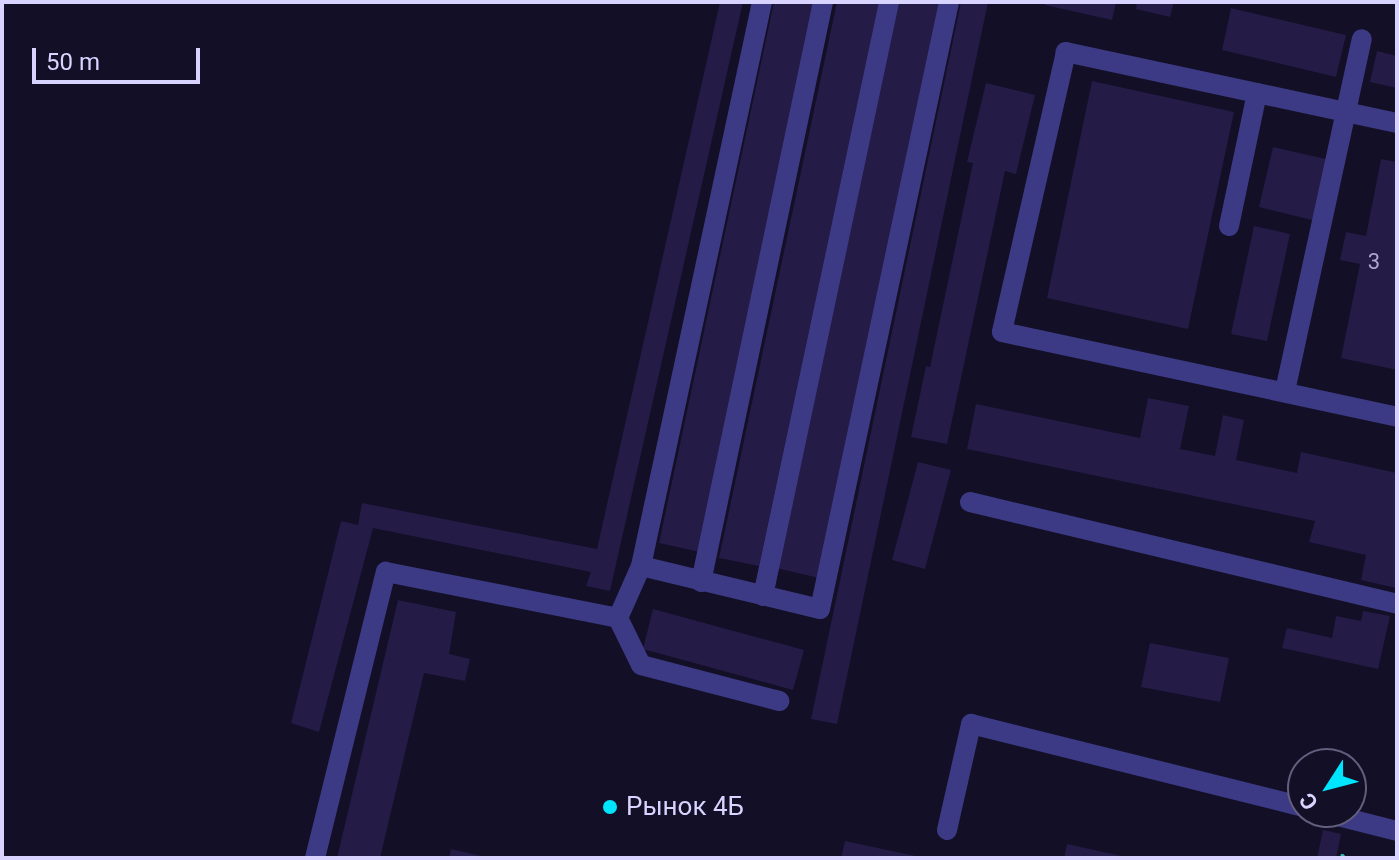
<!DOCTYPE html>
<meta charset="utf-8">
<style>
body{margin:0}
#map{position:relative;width:1399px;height:860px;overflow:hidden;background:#130f26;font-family:Roboto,sans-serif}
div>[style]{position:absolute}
.building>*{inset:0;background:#241b47}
.path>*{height:4px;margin-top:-2px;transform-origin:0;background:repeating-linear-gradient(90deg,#2fb8b0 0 4px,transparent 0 10px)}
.minor>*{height:20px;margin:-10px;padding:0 10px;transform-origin:10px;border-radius:10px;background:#3d3a85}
.dots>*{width:22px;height:22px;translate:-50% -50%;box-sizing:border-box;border:4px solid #130f26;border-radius:50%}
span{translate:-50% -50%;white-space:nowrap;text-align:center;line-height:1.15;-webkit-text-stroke:8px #130f26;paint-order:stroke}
.number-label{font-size:22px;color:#aca6d1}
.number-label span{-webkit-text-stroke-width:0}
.poi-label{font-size:26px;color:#d9d4ff}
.left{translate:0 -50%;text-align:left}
.frame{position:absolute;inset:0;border:4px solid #d9d4ff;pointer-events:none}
.north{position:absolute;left:1287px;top:748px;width:80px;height:80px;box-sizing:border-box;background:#130f26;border:2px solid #625e7d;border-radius:50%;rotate:234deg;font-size:22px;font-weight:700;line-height:32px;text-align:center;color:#d9d4ff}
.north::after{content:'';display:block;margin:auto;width:28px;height:36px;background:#00e5ff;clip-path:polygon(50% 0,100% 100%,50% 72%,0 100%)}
.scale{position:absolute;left:32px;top:48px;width:168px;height:36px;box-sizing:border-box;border:4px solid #d9d4ff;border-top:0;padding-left:10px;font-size:24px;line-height:28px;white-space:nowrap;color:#d9d4ff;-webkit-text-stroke:6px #130f26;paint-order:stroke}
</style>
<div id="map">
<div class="building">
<i style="clip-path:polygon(720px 2px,743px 2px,610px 591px,586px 586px,591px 572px,373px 528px,319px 732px,291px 723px,341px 521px,358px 525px,362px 503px,597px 549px)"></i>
<i style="clip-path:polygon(774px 2px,816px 2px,700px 552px,659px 543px)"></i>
<i style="clip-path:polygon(837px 2px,879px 2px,759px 566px,719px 558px)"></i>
<i style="clip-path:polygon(897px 2px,942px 2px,819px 578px,776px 568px)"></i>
<i style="clip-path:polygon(961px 2px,988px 2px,837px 724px,811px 719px)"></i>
<i style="clip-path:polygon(1045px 2px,1116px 2px,1112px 20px,1045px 5px)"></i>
<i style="clip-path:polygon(1137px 2px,1174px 2px,1170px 17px,1136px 9px)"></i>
<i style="clip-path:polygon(1231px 8px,1346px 35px,1336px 77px,1222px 50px)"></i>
<i style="clip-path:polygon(1377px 51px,1397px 56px,1397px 88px,1370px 82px)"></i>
<i style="clip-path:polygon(1092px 81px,1234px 112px,1188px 329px,1047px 298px)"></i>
<i style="clip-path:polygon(986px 83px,1035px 95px,1016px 174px,1005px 171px,947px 444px,911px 437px,926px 366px,930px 367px,973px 163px,967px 162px)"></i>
<i style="clip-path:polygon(1273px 147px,1330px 160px,1316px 221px,1259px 207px)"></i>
<i style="clip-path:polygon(1381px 159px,1397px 162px,1397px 370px,1341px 358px,1360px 264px,1340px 260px,1346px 232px,1366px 236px)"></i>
<i style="clip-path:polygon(1254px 226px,1290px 234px,1267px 341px,1231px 334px)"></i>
<i style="clip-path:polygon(1148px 398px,1189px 406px,1180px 449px,1215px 456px,1223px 415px,1244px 420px,1236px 460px,1297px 473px,1301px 452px,1397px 473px,1396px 588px,1361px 580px,1366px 555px,1309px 542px,1315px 521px,967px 449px,976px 404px,1140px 438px)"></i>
<i style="clip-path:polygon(918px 462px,951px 470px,925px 569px,892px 560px)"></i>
<i style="clip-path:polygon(398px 600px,456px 612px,449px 654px,470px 659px,465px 681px,424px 673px,380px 858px,337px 858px)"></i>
<i style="clip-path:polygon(653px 609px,804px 650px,793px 690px,643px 649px)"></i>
<i style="clip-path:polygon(1363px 611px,1390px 616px,1378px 669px,1282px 648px,1287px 628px,1332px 638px,1336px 616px,1361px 621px)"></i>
<i style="clip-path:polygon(1150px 643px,1229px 658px,1220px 702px,1141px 687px)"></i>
<i style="clip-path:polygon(1323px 830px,1341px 834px,1336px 858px,1317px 858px)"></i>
<i style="clip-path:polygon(845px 841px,920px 857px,920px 858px,841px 858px)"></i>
<i style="clip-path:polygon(1067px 844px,1126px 857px,1126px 858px,1064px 858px)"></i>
<i style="clip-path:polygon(451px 849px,486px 857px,486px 858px,449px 858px)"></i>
</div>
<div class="path">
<i style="left:1342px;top:858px;width:4px;rotate:-76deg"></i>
</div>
<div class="minor">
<i style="left:1397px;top:123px;width:339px;rotate:-167.9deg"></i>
<i style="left:1066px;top:52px;width:287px;rotate:102.9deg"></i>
<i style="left:1002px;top:332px;width:404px;rotate:12.1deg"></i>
<i style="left:1229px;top:226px;width:136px;rotate:-78.1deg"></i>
<i style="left:1285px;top:391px;width:360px;rotate:-77.7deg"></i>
<i style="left:970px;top:502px;width:439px;rotate:13.4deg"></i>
<i style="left:641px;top:566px;width:184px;rotate:13.5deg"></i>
<i style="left:820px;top:609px;width:621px;rotate:-78deg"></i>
<i style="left:701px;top:582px;width:593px;rotate:-78.12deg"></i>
<i style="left:763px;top:596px;width:607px;rotate:-78.02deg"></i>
<i style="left:618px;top:618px;width:52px;rotate:63.9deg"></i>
<i style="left:641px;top:665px;width:143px;rotate:14.6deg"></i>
<i style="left:1322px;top:812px;width:77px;rotate:14.2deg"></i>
<i style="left:947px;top:830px;width:109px;rotate:-77.2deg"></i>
<i style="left:971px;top:724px;width:342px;rotate:14deg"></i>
<i style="left:315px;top:858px;width:295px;rotate:-76.1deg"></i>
<i style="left:386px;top:572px;width:237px;rotate:11.2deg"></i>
<i style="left:618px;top:618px;width:57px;rotate:-66.1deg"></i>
<i style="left:641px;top:566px;width:577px;rotate:-77.89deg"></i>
</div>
<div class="dots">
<i style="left:610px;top:807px;background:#00e5ff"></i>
</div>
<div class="number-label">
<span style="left:1374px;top:262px">3</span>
</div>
<div class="poi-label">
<span class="left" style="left:626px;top:807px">Рынок 4Б</span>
</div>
<div class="frame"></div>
<div class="north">С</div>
<div class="scale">50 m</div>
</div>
